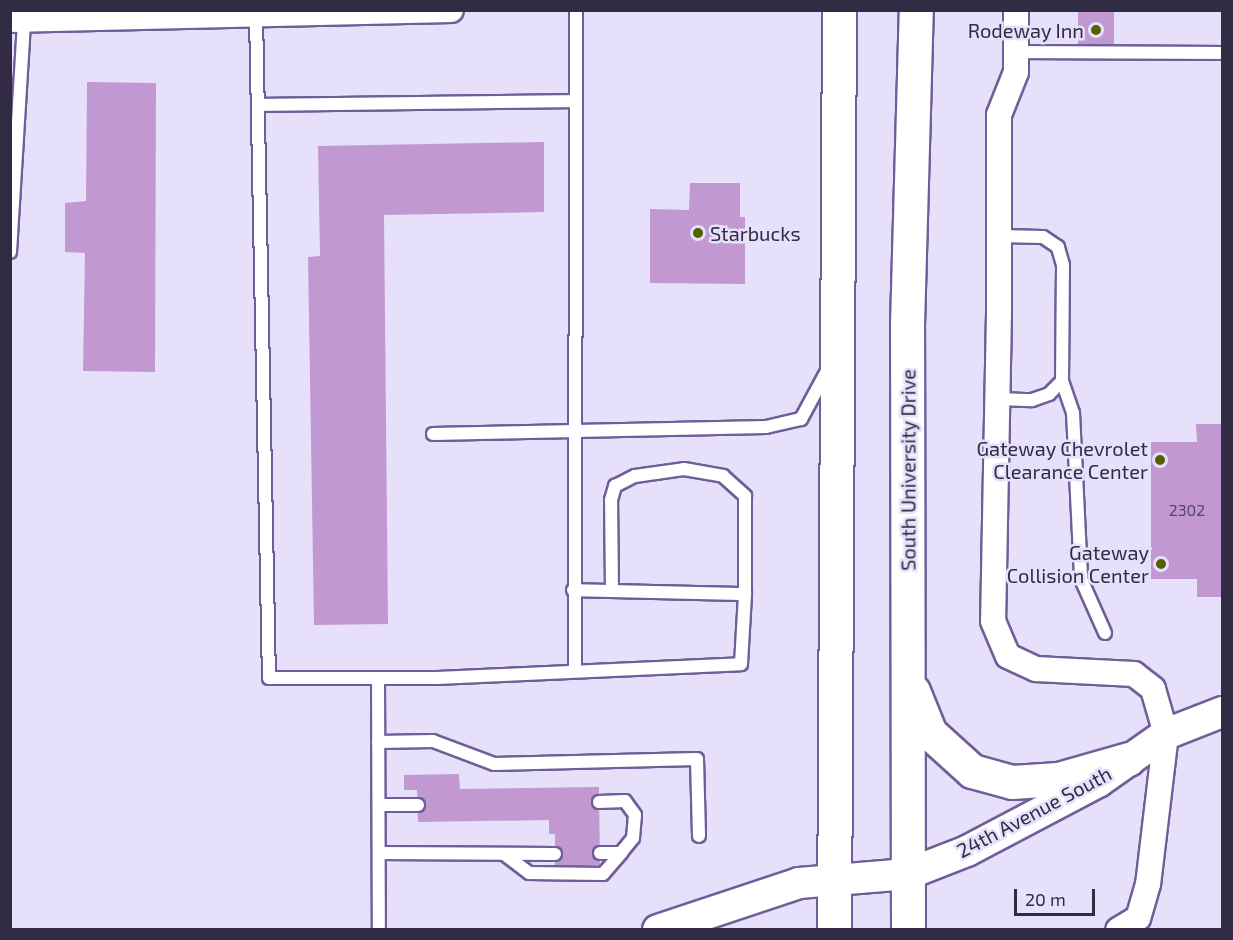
<!DOCTYPE html>
<style>
body{margin:0}
#map{position:relative;width:1233px;height:940px;overflow:hidden;background:#e6e0fb;font-family:"Exo 2",sans-serif}
div>[style]{position:absolute}
.building>*{inset:0;background:#c298d2}
.roads{filter:drop-shadow(2px 0 #705e99) drop-shadow(-2px 0 #705e99) drop-shadow(0 2px #705e99) drop-shadow(0 -2px #705e99)}
.service>*{height:12px;margin:-6px;padding:0 6px;transform-origin:6px;border-radius:6px;background:#fff}
.minor>*{height:24px;margin:-12px;padding:0 12px;transform-origin:12px;border-radius:12px;background:#fff}
.tertiary>*{height:30px;margin:-15px;padding:0 15px;transform-origin:15px;border-radius:15px;background:#fff}
.primary>*{height:33px;margin:-16.5px;padding:0 16.5px;transform-origin:16.5px;border-radius:16.5px;background:#fff}
.dots>*{width:16px;height:16px;translate:-50% -50%;box-sizing:border-box;border:3px solid #e6e0fb;border-radius:50%}
span{translate:-50% -50%;white-space:nowrap;text-align:center;line-height:1.15;-webkit-text-stroke:5px #e6e0fb;paint-order:stroke}
.number-label{font-size:16px;color:#564668}
.number-label span{-webkit-text-stroke-width:0}
.poi-label{font-size:20px;color:#322b44}
.right{translate:-100% -50%;text-align:right}
.left{translate:0 -50%;text-align:left}
.street-label{font-size:20px;color:#322b44}
.frame{position:absolute;inset:0;border:12px solid #322b44;pointer-events:none}
.scale{position:absolute;left:1014px;top:889px;width:81px;height:27px;box-sizing:border-box;border:3px solid #322b44;border-top:0;padding-left:8px;font-size:18px;line-height:21px;white-space:nowrap;color:#322b44;-webkit-text-stroke:4px #e6e0fb;paint-order:stroke}
</style>
<div id="map">
<div class="building">
<i style="clip-path:polygon(1078px 10px,1114px 10px,1114px 47px,1078px 48px)"></i>
<i style="clip-path:polygon(87px 82px,156px 83px,155px 372px,83px 371px,85px 253px,65px 252px,65px 203px,86px 201px)"></i>
<i style="clip-path:polygon(544px 142px,544px 212px,384px 215px,388px 624px,314px 625px,308px 257px,320px 256px,318px 146px)"></i>
<i style="clip-path:polygon(690px 183px,740px 183px,740px 217px,745px 217px,745px 284px,650px 283px,650px 209px,689px 210px)"></i>
<i style="clip-path:polygon(1196px 424px,1222px 424px,1222px 597px,1197px 597px,1197px 579px,1151px 579px,1151px 442px,1197px 442px)"></i>
<i style="clip-path:polygon(459px 774px,460px 789px,599px 787px,600px 870px,555px 871px,555px 834px,549px 834px,549px 820px,418px 822px,417px 790px,404px 790px,404px 775px)"></i>
</div>
<div class="roads">
<div class="service">
<i style="left:256px;top:15px;width:663px;rotate:88.88deg"></i>
<i style="left:269px;top:678px;width:168px"></i>
<i style="left:437px;top:678px;width:304px;rotate:-2.6deg"></i>
<i style="left:741px;top:664px;width:70px;rotate:-86.7deg"></i>
<i style="left:745px;top:594px;width:172px;rotate:-178.7deg"></i>
<i style="left:1018px;top:52px;width:204px;rotate:0.3deg"></i>
<i style="left:260px;top:105px;width:315px;rotate:-0.7deg"></i>
<i style="left:10px;top:252px;width:232px;rotate:-86.5deg"></i>
<i style="left:1062px;top:381px;width:34px;rotate:71deg"></i>
<i style="left:1073px;top:413px;width:166px;rotate:87.2deg"></i>
<i style="left:1081px;top:579px;width:59px;rotate:66deg"></i>
<i style="left:998px;top:399px;width:34px;rotate:2deg"></i>
<i style="left:1032px;top:400px;width:18px;rotate:-19deg"></i>
<i style="left:1049px;top:394px;width:18px;rotate:-45deg"></i>
<i style="left:1062px;top:381px;width:116px;rotate:-89.5deg"></i>
<i style="left:1063px;top:265px;width:19px;rotate:-106deg"></i>
<i style="left:1058px;top:247px;width:18px;rotate:-146deg"></i>
<i style="left:1043px;top:237px;width:44px;rotate:-178.7deg"></i>
<i style="left:433px;top:434px;width:333px;rotate:-1.2deg"></i>
<i style="left:766px;top:427px;width:36px;rotate:-13deg"></i>
<i style="left:801px;top:419px;width:57px;rotate:-61.6deg"></i>
<i style="left:612px;top:591px;width:91px;rotate:-90.6deg"></i>
<i style="left:611px;top:500px;width:15px;rotate:-74deg"></i>
<i style="left:615px;top:486px;width:22px;rotate:-27deg"></i>
<i style="left:635px;top:476px;width:49px;rotate:-8.1deg"></i>
<i style="left:684px;top:469px;width:40px;rotate:10deg"></i>
<i style="left:723px;top:476px;width:30px;rotate:42deg"></i>
<i style="left:745px;top:496px;width:98px;rotate:90deg"></i>
<i style="left:575px;top:670px;width:660px;rotate:-89.91deg"></i>
<i style="left:378px;top:679px;width:251px;rotate:89.8deg"></i>
<i style="left:378px;top:742px;width:55px;rotate:-1deg"></i>
<i style="left:433px;top:741px;width:65px;rotate:20.7deg"></i>
<i style="left:494px;top:764px;width:203px;rotate:-1.4deg"></i>
<i style="left:697px;top:759px;width:77px;rotate:88.5deg"></i>
<i style="left:599px;top:802px;width:26px;rotate:-2deg"></i>
<i style="left:625px;top:801px;width:17px;rotate:54deg"></i>
<i style="left:635px;top:815px;width:23px;rotate:95deg"></i>
<i style="left:633px;top:838px;width:19px;rotate:129deg"></i>
<i style="left:621px;top:853px;width:21px;rotate:180deg"></i>
<i style="left:379px;top:805px;width:39px"></i>
<i style="left:379px;top:853px;width:176px;rotate:0.3deg"></i>
<i style="left:504px;top:854px;width:31px;rotate:37deg"></i>
<i style="left:529px;top:873px;width:74px;rotate:0.8deg"></i>
<i style="left:603px;top:874px;width:28px;rotate:-49deg"></i>
</div>
<div class="minor">
<i style="left:1016px;top:10px;width:62px;rotate:90deg"></i>
<i style="left:1016px;top:72px;width:46px;rotate:111.6deg"></i>
<i style="left:999px;top:115px;width:198px;rotate:90deg"></i>
<i style="left:999px;top:313px;width:308px;rotate:91.1deg"></i>
<i style="left:993px;top:621px;width:38px;rotate:67deg"></i>
<i style="left:1008px;top:656px;width:31px;rotate:25deg"></i>
<i style="left:1036px;top:669px;width:98px;rotate:2.9deg"></i>
<i style="left:1134px;top:674px;width:24px;rotate:38deg"></i>
<i style="left:1153px;top:689px;width:47px;rotate:73.9deg"></i>
<i style="left:1166px;top:734px;width:151px;rotate:96.8deg"></i>
<i style="left:1148px;top:884px;width:35px;rotate:106deg"></i>
<i style="left:1138px;top:918px;width:23px;rotate:149deg"></i>
<i style="left:10px;top:20px;width:441px;rotate:-1.3deg"></i>
</div>
<div class="tertiary">
<i style="left:658px;top:930px;width:149px;rotate:-18.4deg"></i>
<i style="left:799px;top:883px;width:109px;rotate:-4.7deg"></i>
<i style="left:908px;top:874px;width:63px;rotate:-21.3deg"></i>
<i style="left:967px;top:851px;width:148px;rotate:-27.8deg"></i>
<i style="left:1098px;top:782px;width:83px;rotate:-35.2deg"></i>
<i style="left:1166px;top:734px;width:60px;rotate:-21.4deg"></i>
</div>
<div class="primary">
<i style="left:913px;top:691px;width:45px;rotate:68deg"></i>
<i style="left:930px;top:733px;width:57px;rotate:42.1deg"></i>
<i style="left:972px;top:771px;width:41px;rotate:15.4deg"></i>
<i style="left:1012px;top:782px;width:46px;rotate:-3.7deg"></i>
<i style="left:1058px;top:779px;width:73px;rotate:-15.9deg"></i>
<i style="left:834px;top:930px;width:920px;rotate:-89.69deg"></i>
<i style="left:908px;top:930px;width:605px;rotate:-90.09deg"></i>
<i style="left:907px;top:325px;width:315px;rotate:-88.4deg"></i>
</div>
</div>
<div class="dots">
<i style="left:1096px;top:30px;background:#566000"></i>
<i style="left:698px;top:233px;background:#566000"></i>
<i style="left:1160px;top:460px;background:#566000"></i>
<i style="left:1161px;top:564px;background:#566000"></i>
</div>
<div class="number-label">
<span style="left:1187px;top:510px">2302</span>
</div>
<div class="poi-label">
<span class="right" style="left:1084px;top:30px">Rodeway Inn</span>
<span class="left" style="left:710px;top:233px">Starbucks</span>
<span class="right" style="left:1148px;top:460px">Gateway Chevrolet<br>Clearance Center</span>
<span class="right" style="left:1149px;top:564px">Gateway<br>Collision Center</span>
</div>
<div class="street-label">
<span style="left:908px;top:470px;rotate:-90deg">South University Drive</span>
<span style="left:1034px;top:812px;rotate:-28deg">24th Avenue South</span>
</div>
<div class="frame"></div>
<div class="scale">20 m</div>
</div>
